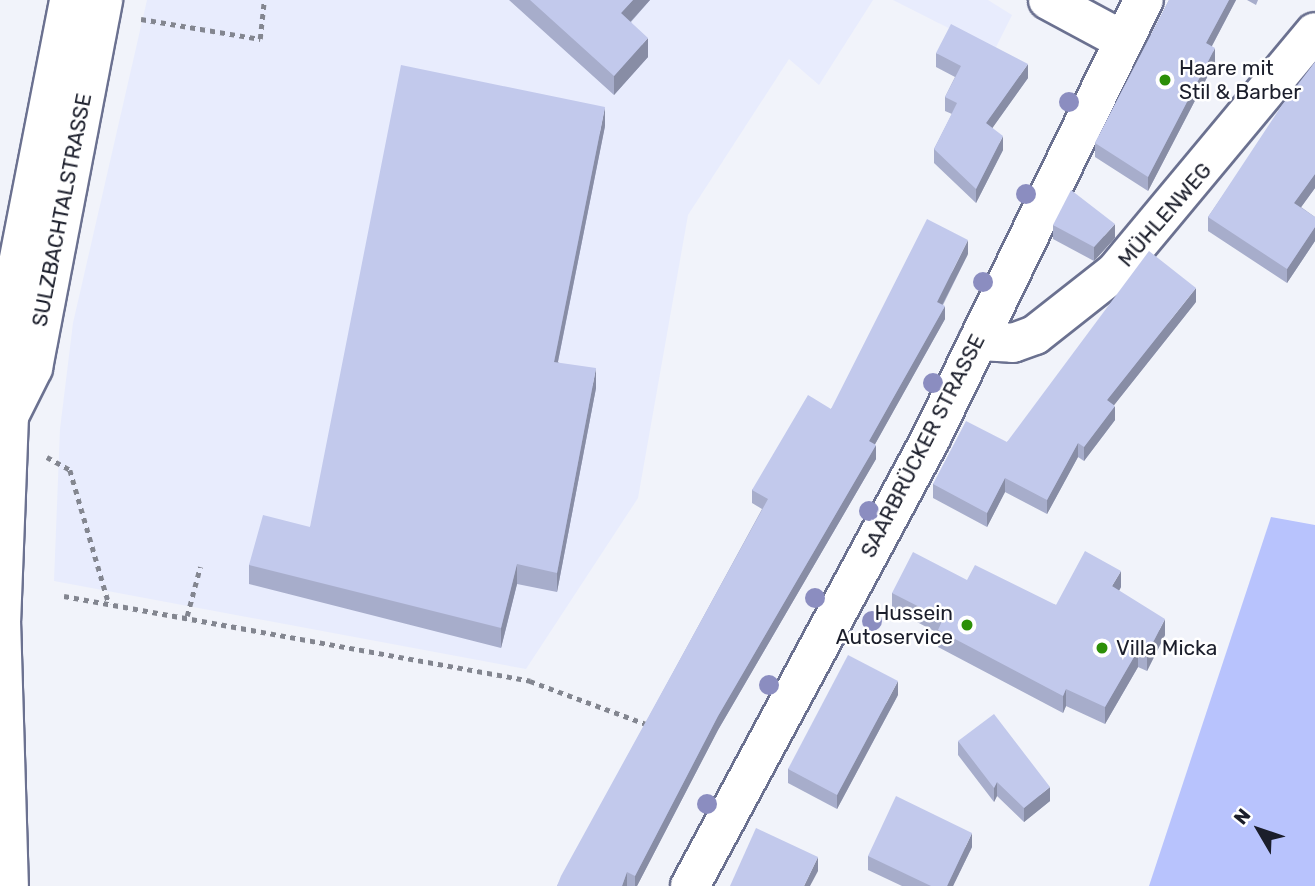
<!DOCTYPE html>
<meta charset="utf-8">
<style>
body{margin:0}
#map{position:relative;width:1315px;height:886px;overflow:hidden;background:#f1f3fa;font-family:Rubik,sans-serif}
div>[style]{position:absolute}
.built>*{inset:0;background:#e8ecfd}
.green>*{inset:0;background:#b8c3fd}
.path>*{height:4.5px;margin-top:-2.25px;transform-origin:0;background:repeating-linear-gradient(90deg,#838690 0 5px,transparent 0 10px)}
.roads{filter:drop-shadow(2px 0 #6b7190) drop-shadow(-2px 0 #6b7190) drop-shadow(0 2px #6b7190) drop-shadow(0 -2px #6b7190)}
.street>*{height:38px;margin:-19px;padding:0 19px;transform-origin:19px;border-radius:19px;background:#fff}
.secondary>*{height:38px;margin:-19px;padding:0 19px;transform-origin:19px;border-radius:19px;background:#fff}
.trees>*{width:20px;height:20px;margin:-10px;border-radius:50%;background:#8b8dc0}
.wall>*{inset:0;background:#a7adcb}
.shaded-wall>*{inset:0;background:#888da5}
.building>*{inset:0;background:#c2c9ec}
.dots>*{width:19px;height:19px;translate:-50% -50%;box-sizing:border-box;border:4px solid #fff;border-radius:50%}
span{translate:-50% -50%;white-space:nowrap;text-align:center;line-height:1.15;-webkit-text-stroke:5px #fff;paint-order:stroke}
.poi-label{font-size:21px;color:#1b1e2b}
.left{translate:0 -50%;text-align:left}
.right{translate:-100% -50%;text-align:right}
.street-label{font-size:21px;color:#1b1e2b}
.north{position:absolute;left:1224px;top:795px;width:70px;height:70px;-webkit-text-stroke:5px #fff;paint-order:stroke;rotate:309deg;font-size:19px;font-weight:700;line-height:28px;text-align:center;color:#1b1e2b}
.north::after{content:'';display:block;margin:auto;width:24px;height:32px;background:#1b1e2b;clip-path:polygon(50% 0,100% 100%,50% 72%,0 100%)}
</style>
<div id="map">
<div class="built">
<i style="clip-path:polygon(147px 0,873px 0,819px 85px,789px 59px,688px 215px,638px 498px,526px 669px,54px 581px,60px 429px,73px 323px)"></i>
<i style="clip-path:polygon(893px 0,988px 0,1012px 15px,994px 51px)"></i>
</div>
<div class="green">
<i style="clip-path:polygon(1271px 517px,1315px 525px,1315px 886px,1149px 886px)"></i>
</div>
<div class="path">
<i style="left:141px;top:19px;width:121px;rotate:9.5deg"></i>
<i style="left:260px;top:39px;width:39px;rotate:-84deg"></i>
<i style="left:47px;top:457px;width:26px;rotate:29deg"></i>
<i style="left:70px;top:470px;width:140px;rotate:73.8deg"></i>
<i style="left:64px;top:596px;width:474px;rotate:10.3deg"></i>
<i style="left:530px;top:681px;width:127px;rotate:20.3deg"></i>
<i style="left:187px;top:616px;width:51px;rotate:-75.1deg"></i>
</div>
<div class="roads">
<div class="street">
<i style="left:1048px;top:0;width:86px;rotate:28.3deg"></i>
<i style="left:978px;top:341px;width:35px;rotate:3deg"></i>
<i style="left:1013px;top:343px;width:23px;rotate:-20deg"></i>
<i style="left:1035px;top:335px;width:102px;rotate:-38.2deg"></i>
<i style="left:1115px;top:272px;width:312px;rotate:-50.2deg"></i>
<i style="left:690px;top:886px;width:509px;rotate:-61.72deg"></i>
<i style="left:931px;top:438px;width:487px;rotate:-64.1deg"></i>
</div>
<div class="secondary">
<i style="left:0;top:356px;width:363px;rotate:-79deg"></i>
<i style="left:0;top:375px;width:42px;rotate:77.6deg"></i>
<i style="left:9px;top:416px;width:204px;rotate:92.2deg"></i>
<i style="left:1px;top:620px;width:266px;rotate:88.3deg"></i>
<i style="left:9px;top:416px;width:54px;rotate:-63.4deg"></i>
<i style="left:33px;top:368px;width:375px;rotate:-79.2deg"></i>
</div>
</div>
<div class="trees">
<i style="left:1069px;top:102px"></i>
<i style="left:1026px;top:194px"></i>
<i style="left:983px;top:282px"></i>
<i style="left:933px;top:383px"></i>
<i style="left:869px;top:511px"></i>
<i style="left:815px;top:598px"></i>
<i style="left:872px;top:621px"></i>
<i style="left:769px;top:685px"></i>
<i style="left:707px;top:804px"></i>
</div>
<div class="wall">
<i style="clip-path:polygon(509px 0,650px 0,631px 22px,648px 57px,614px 95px)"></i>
<i style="clip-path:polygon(1169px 0,1236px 0,1212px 46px,1215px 62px,1148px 191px,1095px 157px,1095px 143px)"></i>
<i style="clip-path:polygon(1247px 0,1258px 0,1256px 5px)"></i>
<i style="clip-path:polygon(936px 53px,1028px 78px,992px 128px,1003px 150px,976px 203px,934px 163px,934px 149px,952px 114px,945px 111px,945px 97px,955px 77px,936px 67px)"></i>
<i style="clip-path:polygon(1315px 62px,1315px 188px,1301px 207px,1315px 217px,1315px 241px,1287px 283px,1208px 231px,1208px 217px)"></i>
<i style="clip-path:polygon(605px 126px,558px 362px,596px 388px,557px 592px,517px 584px,501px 648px,249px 584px,249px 565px,310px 527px)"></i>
<i style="clip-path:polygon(1053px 225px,1115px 238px,1094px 261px,1053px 239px)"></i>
<i style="clip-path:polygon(968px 254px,943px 305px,945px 319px,875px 444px,876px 459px,718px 730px,637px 886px,557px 886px,762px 509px,752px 503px,752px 490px,831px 409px)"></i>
<i style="clip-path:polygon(1196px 302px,1114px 405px,1115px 420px,1084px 461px,1078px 457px,1047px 514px,1005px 492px,987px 527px,933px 498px,933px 484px,1007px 442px)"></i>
<i style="clip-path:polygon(967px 580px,1056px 605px,1121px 587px,1119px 591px,1165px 635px,1147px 671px,1138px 667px,1105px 724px,1066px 706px,1063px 713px,938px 647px,938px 633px,892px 609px,892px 593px)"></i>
<i style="clip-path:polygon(898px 695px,837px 809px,788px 783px,788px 769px)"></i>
<i style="clip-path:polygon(958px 741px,1050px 801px,1024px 822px,997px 796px,994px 802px,958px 755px)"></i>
<i style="clip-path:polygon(972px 847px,953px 886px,902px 886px,868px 870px,868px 856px)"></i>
</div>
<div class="shaded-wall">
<i style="clip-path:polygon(633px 0,650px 0,621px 32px,621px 13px)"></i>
<i style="clip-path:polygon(1229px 0,1236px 0,1206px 57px,1206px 43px)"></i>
<i style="clip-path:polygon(648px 38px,648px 57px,614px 95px,614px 76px)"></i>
<i style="clip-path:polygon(1215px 48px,1215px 62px,1148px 191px,1148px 177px)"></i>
<i style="clip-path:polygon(1028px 64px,1028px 78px,986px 137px,986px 123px)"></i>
<i style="clip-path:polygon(605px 107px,605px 126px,554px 381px,554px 362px)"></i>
<i style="clip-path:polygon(1003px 136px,1003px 150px,976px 203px,976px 189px)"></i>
<i style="clip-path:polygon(1315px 174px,1315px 188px,1294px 217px,1294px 203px)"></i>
<i style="clip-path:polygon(1115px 224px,1115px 238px,1094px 261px,1094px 247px)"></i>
<i style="clip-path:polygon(1315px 227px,1315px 241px,1287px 283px,1287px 269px)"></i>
<i style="clip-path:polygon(968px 240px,968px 254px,937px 315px,937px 302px)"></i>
<i style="clip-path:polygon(1196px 288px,1196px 302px,1107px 414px,1107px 400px)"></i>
<i style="clip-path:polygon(945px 306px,945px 319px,869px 455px,869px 441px)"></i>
<i style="clip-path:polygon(596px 368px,596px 388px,557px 592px,557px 573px)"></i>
<i style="clip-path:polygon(1115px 406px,1115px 420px,1084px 461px,1084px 447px)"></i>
<i style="clip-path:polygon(1078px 443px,1078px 457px,1047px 514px,1047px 500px)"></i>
<i style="clip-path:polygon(876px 445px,876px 459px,718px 730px,637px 886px,635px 886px,635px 876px,718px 716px)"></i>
<i style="clip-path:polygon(1005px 478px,1005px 492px,987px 527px,987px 513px)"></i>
<i style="clip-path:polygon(517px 564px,517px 584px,501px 648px,501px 628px)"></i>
<i style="clip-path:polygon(1121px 571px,1121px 587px,1112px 603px,1112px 586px)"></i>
<i style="clip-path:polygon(1165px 619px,1165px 635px,1147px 671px,1147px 654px)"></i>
<i style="clip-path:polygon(1138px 650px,1138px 667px,1105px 724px,1105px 707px)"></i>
<i style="clip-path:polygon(898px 681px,898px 695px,837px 809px,837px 795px)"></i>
<i style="clip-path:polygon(1066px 689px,1066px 706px,1063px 713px,1063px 696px)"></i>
<i style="clip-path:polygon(997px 782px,997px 796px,994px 802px,994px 788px)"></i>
<i style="clip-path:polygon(1050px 787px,1050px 801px,1024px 822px,1024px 808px)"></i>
<i style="clip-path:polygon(972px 833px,972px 847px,953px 886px,947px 886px)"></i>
<i style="clip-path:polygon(818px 857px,818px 871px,810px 886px,804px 886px)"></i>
<i style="clip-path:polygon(627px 872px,627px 886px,622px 886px)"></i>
</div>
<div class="building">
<i style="clip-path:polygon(530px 0,633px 0,621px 13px,648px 38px,614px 76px)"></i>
<i style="clip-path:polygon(1169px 0,1229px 0,1206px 43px,1215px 48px,1148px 177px,1095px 143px)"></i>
<i style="clip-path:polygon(951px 24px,1028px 64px,986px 123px,1003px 136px,976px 189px,934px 149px,957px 103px,945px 97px,961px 66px,936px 53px)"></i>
<i style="clip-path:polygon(1315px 62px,1315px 174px,1294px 203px,1315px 217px,1315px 227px,1287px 269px,1208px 217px,1282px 105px)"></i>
<i style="clip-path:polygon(401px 65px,605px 107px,554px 362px,596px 368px,557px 573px,517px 564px,501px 628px,249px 565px,263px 515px,310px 527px)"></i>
<i style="clip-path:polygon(1071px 190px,1115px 224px,1094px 247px,1053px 225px)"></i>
<i style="clip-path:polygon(927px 219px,968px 240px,937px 302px,945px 306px,869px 441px,876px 445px,718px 716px,635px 876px,627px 872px,622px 886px,557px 886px,561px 876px,768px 499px,752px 490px,808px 395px,831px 409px)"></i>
<i style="clip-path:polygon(1149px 251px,1196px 288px,1107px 400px,1115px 406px,1084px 447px,1078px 443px,1047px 500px,1005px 478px,987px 513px,933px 484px,966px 421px,1007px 442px)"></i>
<i style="clip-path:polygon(1085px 551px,1121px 571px,1112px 586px,1165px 619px,1147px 654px,1138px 650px,1105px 707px,1066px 689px,1063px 696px,938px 630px,943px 619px,892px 593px,913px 552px,967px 580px,975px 565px,1056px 605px)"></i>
<i style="clip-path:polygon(848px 655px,898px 681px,837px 795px,788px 769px)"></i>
<i style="clip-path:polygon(994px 714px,1050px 787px,1024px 808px,997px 782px,994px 788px,958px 741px)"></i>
<i style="clip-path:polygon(896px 796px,972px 833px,947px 886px,931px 886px,868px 856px)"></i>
<i style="clip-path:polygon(756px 828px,818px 857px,804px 886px,730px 886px)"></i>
</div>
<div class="dots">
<i style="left:1165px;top:80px;background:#2c8f08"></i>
<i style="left:967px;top:625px;background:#2c8f08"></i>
<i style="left:1102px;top:648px;background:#2c8f08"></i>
</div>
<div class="poi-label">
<span class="left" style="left:1179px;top:80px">Haare mit<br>Stil &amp; Barber</span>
<span class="right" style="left:953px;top:625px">Hussein<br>Autoservice</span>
<span class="left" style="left:1116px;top:648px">Villa Micka</span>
</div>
<div class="street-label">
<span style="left:62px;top:210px;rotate:-79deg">SULZBACHTALSTRASSE</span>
<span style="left:1165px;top:215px;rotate:-49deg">MÜHLENWEG</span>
<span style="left:923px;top:446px;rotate:-63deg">SAARBRÜCKER STRASSE</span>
</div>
<div class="north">N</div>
</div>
